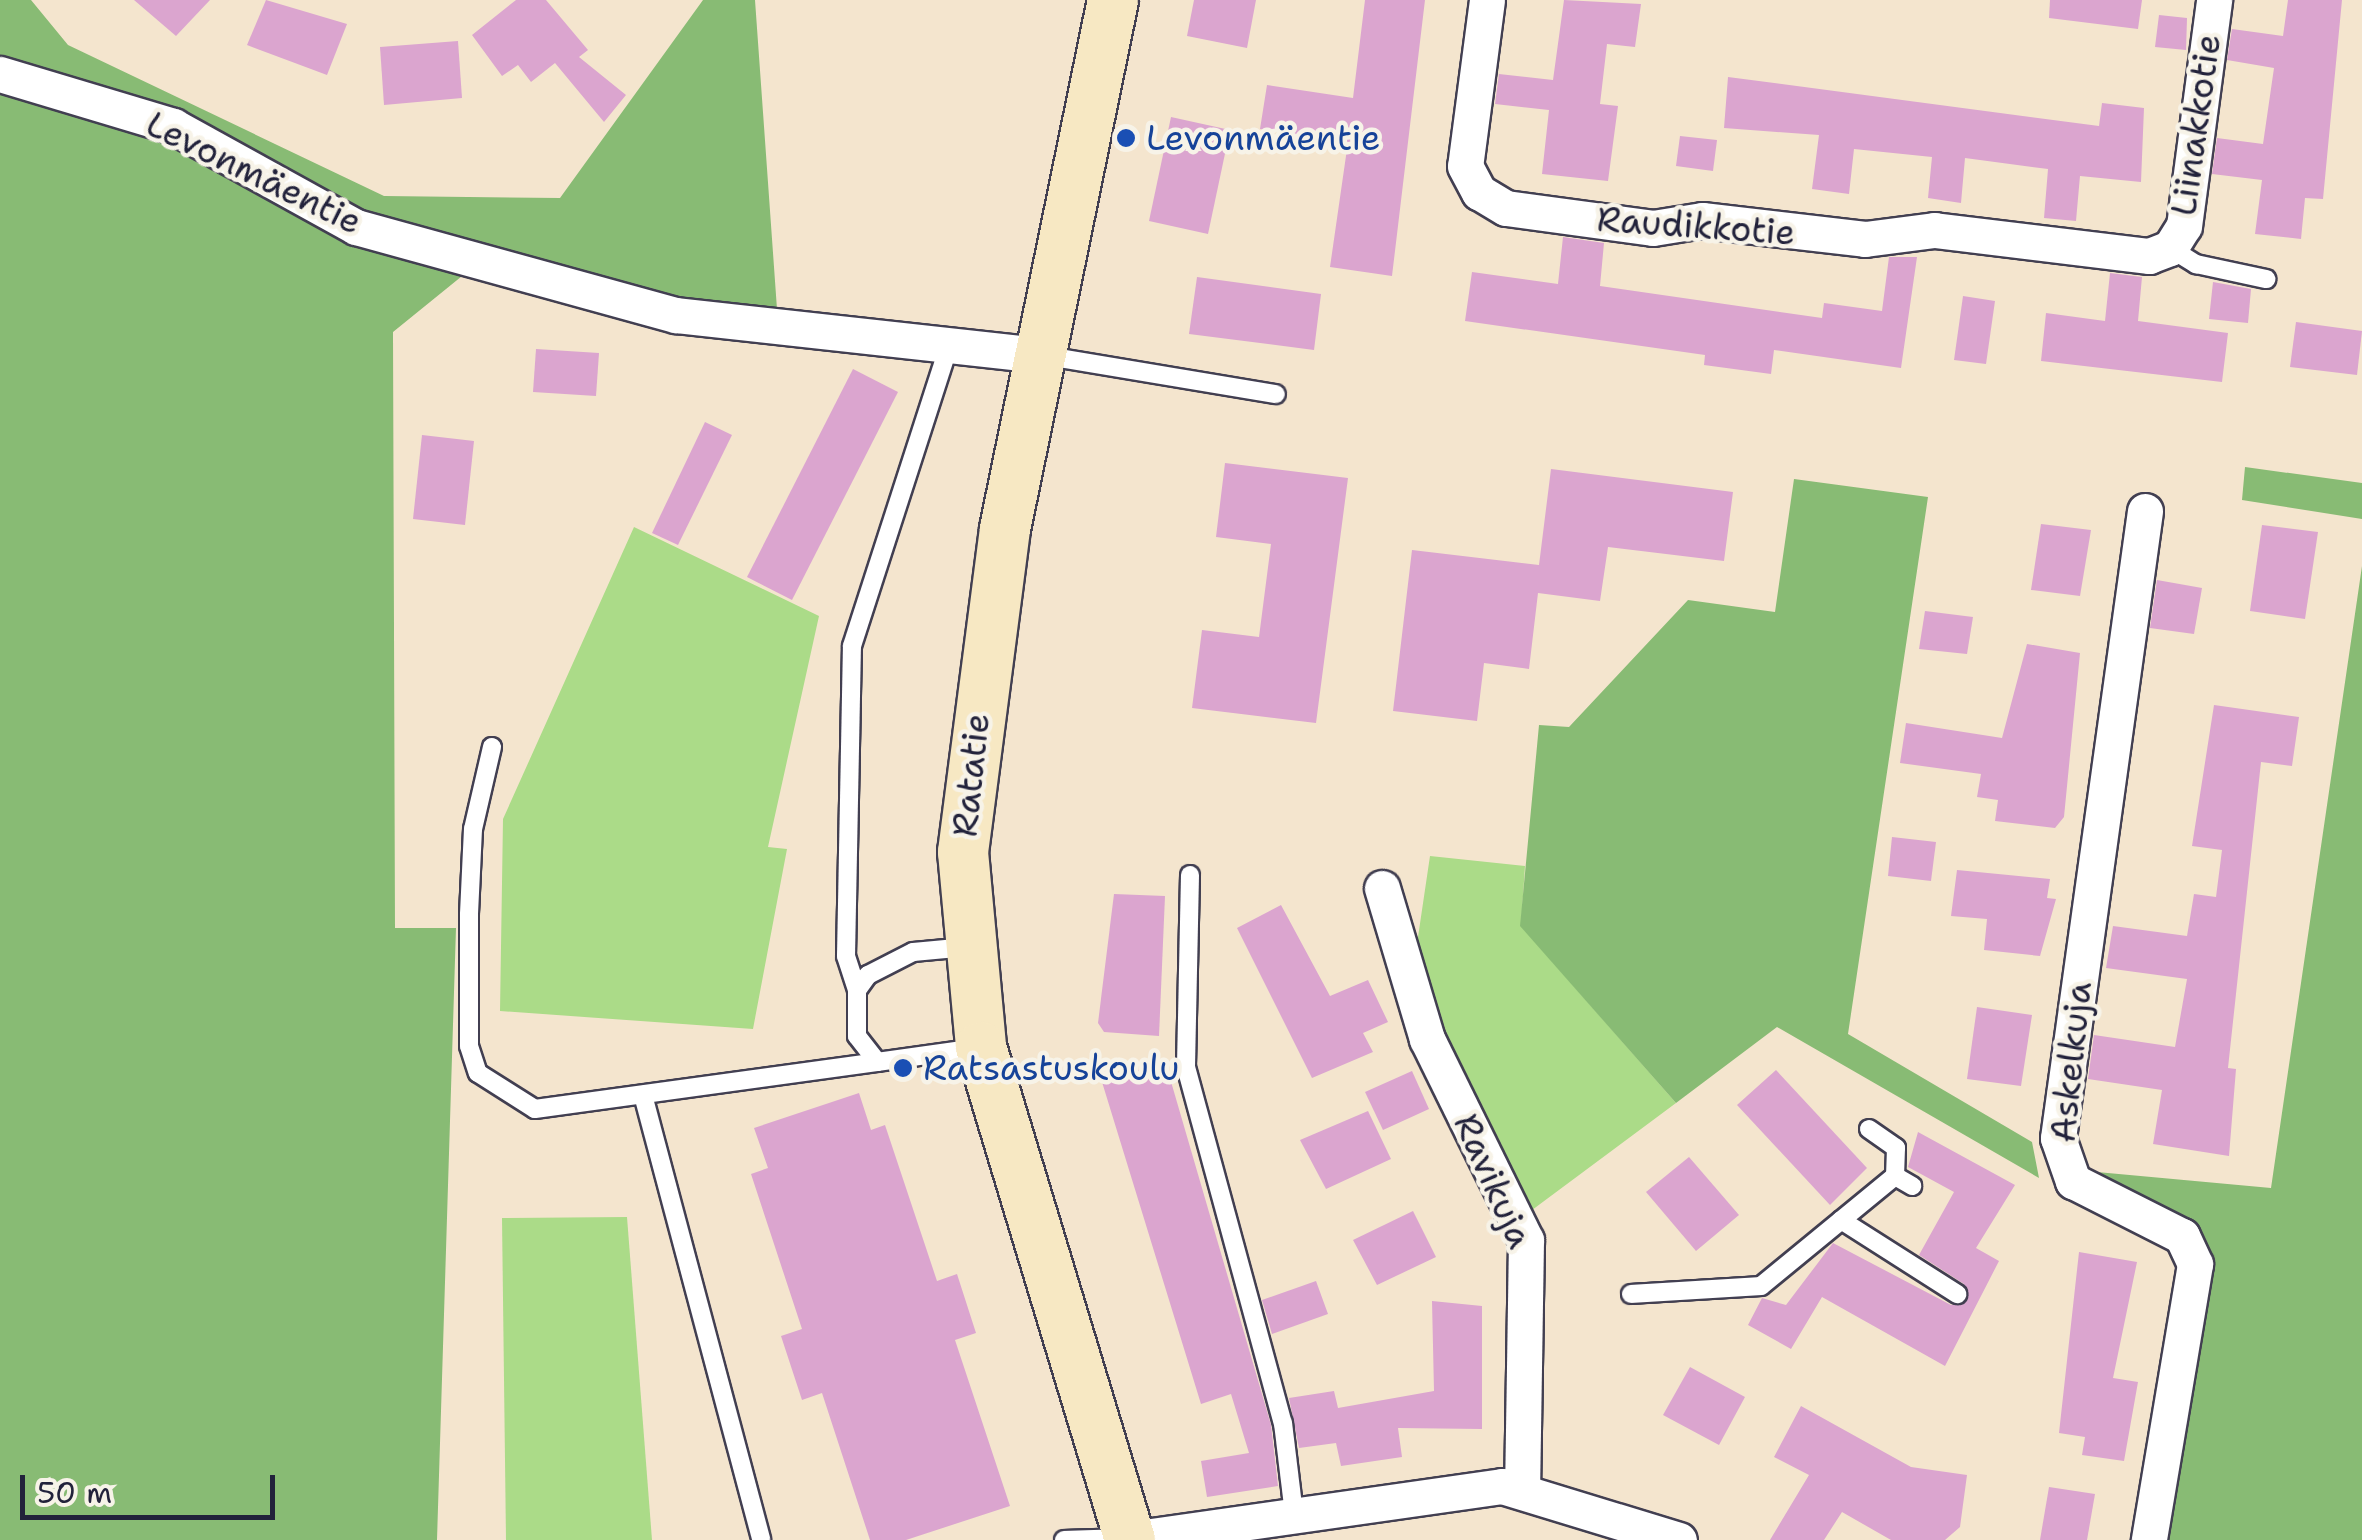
<!DOCTYPE html>
<meta charset="utf-8">
<style>
body{margin:0}
#map{position:relative;width:2362px;height:1540px;overflow:hidden;background:#f4e5ce;font-family:"Shantell Sans",sans-serif}
div>[style]{position:absolute}
.green>*{inset:0;background:#abdb88}
.forest>*{inset:0;background:#88bb74}
.building>*{inset:0;background:#dba5cf}
.roads{filter:drop-shadow(2px 0 #423f51) drop-shadow(-2px 0 #423f51) drop-shadow(0 2px #423f51) drop-shadow(0 -2px #423f51)}
.lane>*{height:18px;margin:-9px;padding:0 9px;transform-origin:9px;border-radius:9px;background:#fff}
.street>*{height:35px;margin:-17.5px;padding:0 17.5px;transform-origin:17.5px;border-radius:17.5px;background:#fff}
.secondary>*{height:50px;margin:-25px;padding:0 25px;transform-origin:25px;border-radius:25px;background:#f7e8c3}
.dots>*{width:28px;height:28px;translate:-50% -50%;box-sizing:border-box;border:5px solid #f7f3e8;border-radius:50%}
span{translate:-50% -50%;white-space:nowrap;text-align:center;line-height:1.15;-webkit-text-stroke:9px #f7f3e8;paint-order:stroke}
.street-label{font-size:35px;color:#22223b}
.transit-label{font-size:35px;color:#164399}
.left{translate:0 -50%;text-align:left}
.scale{position:absolute;left:20px;top:1475px;width:255px;height:45px;box-sizing:border-box;border:5px solid #22223b;border-top:0;padding-left:12px;font-size:30px;line-height:35px;white-space:nowrap;color:#22223b;-webkit-text-stroke:8px #f7f3e8;paint-order:stroke}
</style>
<div id="map">
<div class="green">
<i style="clip-path:polygon(634px 527px,819px 616px,768px 847px,787px 849px,753px 1029px,500px 1011px,503px 819px)"></i>
<i style="clip-path:polygon(1430px 856px,1525px 866px,1521px 926px,1676px 1103px,1528px 1213px,1437px 1034px,1414px 964px)"></i>
<i style="clip-path:polygon(627px 1217px,652px 1540px,506px 1540px,502px 1218px)"></i>
</div>
<div class="forest">
<i style="clip-path:polygon(0 0,31px 0,68px 45px,384px 196px,560px 198px,703px 0,755px 0,777px 309px,676px 304px,360px 219px,0 65px)"></i>
<i style="clip-path:polygon(0 84px,170px 135px,467px 272px,393px 332px,395px 928px,456px 928px,437px 1540px,0 1540px)"></i>
<i style="clip-path:polygon(2245px 467px,2362px 483px,2362px 519px,2242px 500px)"></i>
<i style="clip-path:polygon(1794px 479px,1928px 497px,1848px 1034px,2032px 1142px,2039px 1178px,1777px 1027px,1676px 1103px,1520px 926px,1539px 725px,1569px 727px,1688px 600px,1775px 612px)"></i>
<i style="clip-path:polygon(2362px 566px,2362px 1540px,2151px 1540px,2200px 1244px,2086px 1171px,2271px 1188px)"></i>
</div>
<div class="building">
<i style="clip-path:polygon(134px 0,210px 0,176px 36px)"></i>
<i style="clip-path:polygon(266px 0,347px 24px,327px 75px,247px 45px)"></i>
<i style="clip-path:polygon(516px 0,546px 0,588px 50px,579px 57px,626px 95px,604px 122px,555px 63px,531px 82px,518px 65px,502px 76px,472px 35px)"></i>
<i style="clip-path:polygon(1194px 0,1256px 0,1247px 48px,1187px 36px)"></i>
<i style="clip-path:polygon(1365px 0,1425px 0,1392px 276px,1330px 267px,1348px 142px,1260px 129px,1267px 85px,1353px 98px)"></i>
<i style="clip-path:polygon(1564px 0,1641px 4px,1635px 47px,1607px 44px,1600px 104px,1618px 106px,1608px 181px,1542px 174px,1549px 110px,1495px 104px,1499px 74px,1553px 80px)"></i>
<i style="clip-path:polygon(2050px 0,2142px 0,2138px 29px,2049px 18px)"></i>
<i style="clip-path:polygon(2288px 0,2342px 0,2323px 199px,2305px 198px,2301px 239px,2255px 234px,2262px 180px,2212px 174px,2217px 138px,2263px 144px,2274px 68px,2227px 60px,2232px 29px,2283px 36px)"></i>
<i style="clip-path:polygon(2159px 15px,2187px 18px,2186px 50px,2155px 47px)"></i>
<i style="clip-path:polygon(458px 41px,462px 98px,384px 105px,380px 47px)"></i>
<i style="clip-path:polygon(1728px 77px,2099px 126px,2102px 103px,2144px 108px,2141px 182px,2080px 176px,2076px 221px,2044px 218px,2048px 169px,1965px 158px,1961px 203px,1928px 198px,1932px 157px,1854px 149px,1849px 194px,1812px 189px,1819px 135px,1724px 128px)"></i>
<i style="clip-path:polygon(1171px 117px,1230px 130px,1208px 234px,1149px 221px)"></i>
<i style="clip-path:polygon(1680px 136px,1717px 140px,1713px 171px,1676px 166px)"></i>
<i style="clip-path:polygon(1563px 237px,1604px 243px,1600px 286px,1822px 318px,1824px 303px,1882px 311px,1889px 257px,1917px 257px,1901px 368px,1774px 350px,1771px 374px,1704px 365px,1705px 355px,1465px 321px,1472px 272px,1558px 284px)"></i>
<i style="clip-path:polygon(2110px 273px,2142px 277px,2138px 321px,2228px 333px,2222px 382px,2041px 361px,2046px 313px,2105px 321px)"></i>
<i style="clip-path:polygon(1197px 277px,1321px 294px,1314px 350px,1189px 334px)"></i>
<i style="clip-path:polygon(2213px 282px,2251px 289px,2248px 323px,2209px 319px)"></i>
<i style="clip-path:polygon(1963px 296px,1995px 301px,1986px 364px,1954px 360px)"></i>
<i style="clip-path:polygon(2296px 322px,2362px 331px,2357px 375px,2290px 367px)"></i>
<i style="clip-path:polygon(536px 349px,599px 353px,596px 396px,533px 392px)"></i>
<i style="clip-path:polygon(853px 369px,898px 392px,792px 600px,747px 577px)"></i>
<i style="clip-path:polygon(705px 422px,732px 435px,678px 545px,652px 533px)"></i>
<i style="clip-path:polygon(422px 435px,474px 441px,465px 525px,413px 519px)"></i>
<i style="clip-path:polygon(1225px 463px,1348px 478px,1316px 723px,1192px 708px,1202px 630px,1259px 637px,1271px 544px,1216px 537px)"></i>
<i style="clip-path:polygon(1551px 469px,1733px 492px,1724px 561px,1608px 547px,1600px 601px,1538px 593px,1529px 669px,1484px 663px,1477px 721px,1393px 711px,1412px 550px,1539px 565px)"></i>
<i style="clip-path:polygon(2041px 524px,2091px 530px,2080px 596px,2031px 590px)"></i>
<i style="clip-path:polygon(2262px 525px,2318px 532px,2305px 619px,2250px 611px)"></i>
<i style="clip-path:polygon(2157px 580px,2202px 588px,2194px 634px,2150px 628px)"></i>
<i style="clip-path:polygon(1925px 611px,1973px 617px,1967px 654px,1919px 649px)"></i>
<i style="clip-path:polygon(2027px 644px,2080px 653px,2064px 817px,2055px 828px,1995px 821px,1998px 800px,1977px 797px,1981px 774px,1900px 763px,1906px 723px,2002px 738px)"></i>
<i style="clip-path:polygon(2214px 705px,2299px 717px,2292px 766px,2261px 762px,2228px 1068px,2236px 1069px,2229px 1156px,2153px 1144px,2162px 1090px,2088px 1079px,2094px 1035px,2175px 1047px,2187px 979px,2106px 968px,2113px 926px,2187px 936px,2194px 894px,2216px 897px,2222px 850px,2192px 846px)"></i>
<i style="clip-path:polygon(1892px 837px,1936px 842px,1931px 881px,1888px 876px)"></i>
<i style="clip-path:polygon(1957px 870px,2050px 879px,2047px 898px,2056px 899px,2040px 956px,1984px 950px,1987px 919px,1951px 916px)"></i>
<i style="clip-path:polygon(1114px 894px,1165px 896px,1159px 1036px,1104px 1032px,1098px 1023px)"></i>
<i style="clip-path:polygon(1281px 905px,1330px 996px,1368px 980px,1388px 1022px,1363px 1033px,1373px 1052px,1312px 1078px,1237px 928px)"></i>
<i style="clip-path:polygon(1977px 1007px,2032px 1015px,2021px 1086px,1967px 1079px)"></i>
<i style="clip-path:polygon(1165px 1061px,1271px 1425px,1278px 1486px,1207px 1497px,1201px 1461px,1249px 1453px,1231px 1394px,1201px 1404px,1102px 1082px)"></i>
<i style="clip-path:polygon(1776px 1070px,1867px 1168px,1830px 1205px,1737px 1105px)"></i>
<i style="clip-path:polygon(1412px 1071px,1429px 1109px,1383px 1130px,1365px 1092px)"></i>
<i style="clip-path:polygon(859px 1093px,871px 1130px,885px 1125px,937px 1281px,957px 1274px,976px 1333px,955px 1340px,1010px 1506px,906px 1540px,870px 1540px,822px 1393px,802px 1400px,781px 1336px,802px 1329px,751px 1174px,768px 1168px,754px 1128px)"></i>
<i style="clip-path:polygon(1368px 1111px,1391px 1159px,1326px 1189px,1300px 1140px)"></i>
<i style="clip-path:polygon(1918px 1132px,2015px 1185px,1976px 1248px,1999px 1261px,1945px 1366px,1822px 1297px,1791px 1349px,1748px 1325px,1762px 1298px,1786px 1305px,1833px 1243px,1951px 1305px,1967px 1301px,1964px 1284px,1919px 1255px,1954px 1192px,1908px 1167px)"></i>
<i style="clip-path:polygon(1689px 1157px,1739px 1215px,1696px 1251px,1646px 1192px)"></i>
<i style="clip-path:polygon(1413px 1211px,1436px 1257px,1377px 1285px,1353px 1240px)"></i>
<i style="clip-path:polygon(2079px 1252px,2137px 1262px,2113px 1378px,2138px 1382px,2124px 1461px,2082px 1455px,2085px 1437px,2059px 1433px)"></i>
<i style="clip-path:polygon(1316px 1281px,1328px 1314px,1272px 1334px,1262px 1300px)"></i>
<i style="clip-path:polygon(1432px 1301px,1482px 1306px,1482px 1429px,1398px 1428px,1402px 1457px,1341px 1466px,1336px 1443px,1299px 1448px,1289px 1398px,1334px 1391px,1338px 1408px,1434px 1391px)"></i>
<i style="clip-path:polygon(1690px 1367px,1745px 1397px,1719px 1445px,1663px 1415px)"></i>
<i style="clip-path:polygon(1801px 1406px,1911px 1467px,1967px 1475px,1960px 1527px,1945px 1540px,1891px 1540px,1842px 1512px,1824px 1540px,1770px 1540px,1809px 1475px,1774px 1457px)"></i>
<i style="clip-path:polygon(2049px 1487px,2095px 1494px,2087px 1540px,2040px 1540px)"></i>
</div>
<div class="roads">
<div class="lane">
<i style="left:2170px;top:248px;width:31px;rotate:32deg"></i>
<i style="left:2196px;top:264px;width:72px;rotate:12.1deg"></i>
<i style="left:1042px;top:355px;width:237px;rotate:9.5deg"></i>
<i style="left:492px;top:747px;width:84px;rotate:103deg"></i>
<i style="left:473px;top:829px;width:86px;rotate:92.7deg"></i>
<i style="left:469px;top:915px;width:131px;rotate:90deg"></i>
<i style="left:469px;top:1046px;width:28px;rotate:72deg"></i>
<i style="left:478px;top:1073px;width:67px;rotate:32.3deg"></i>
<i style="left:535px;top:1109px;width:345px;rotate:-7.8deg"></i>
<i style="left:1190px;top:875px;width:192px;rotate:91.2deg"></i>
<i style="left:1186px;top:1067px;width:369px;rotate:74.8deg"></i>
<i style="left:1283px;top:1423px;width:92px;rotate:83.1deg"></i>
<i style="left:967px;top:947px;width:54px;rotate:174.7deg"></i>
<i style="left:913px;top:952px;width:51px;rotate:152.9deg"></i>
<i style="left:868px;top:975px;width:19px;rotate:126deg"></i>
<i style="left:857px;top:990px;width:46px;rotate:90deg"></i>
<i style="left:857px;top:1036px;width:33px;rotate:52deg"></i>
<i style="left:877px;top:1062px;width:101px;rotate:-8deg"></i>
<i style="left:857px;top:990px;width:36px;rotate:-108deg"></i>
<i style="left:846px;top:956px;width:310px;rotate:-88.9deg"></i>
<i style="left:852px;top:646px;width:312px;rotate:-72.1deg"></i>
<i style="left:643px;top:1095px;width:460px;rotate:75.1deg"></i>
<i style="left:1869px;top:1129px;width:33px;rotate:35deg"></i>
<i style="left:1896px;top:1148px;width:28px;rotate:92deg"></i>
<i style="left:1841px;top:1220px;width:138px;rotate:32.5deg"></i>
<i style="left:1631px;top:1294px;width:130px;rotate:-3.5deg"></i>
<i style="left:1761px;top:1286px;width:173px;rotate:-39.4deg"></i>
<i style="left:1895px;top:1176px;width:20px;rotate:30deg"></i>
<i style="left:1064px;top:1540px;width:60px;rotate:-1.9deg"></i>
</div>
<div class="street">
<i style="left:1487px;top:0;width:167px;rotate:97.5deg"></i>
<i style="left:1465px;top:166px;width:30px;rotate:62deg"></i>
<i style="left:1479px;top:192px;width:31px;rotate:31deg"></i>
<i style="left:1506px;top:208px;width:148px;rotate:7.7deg"></i>
<i style="left:1653px;top:228px;width:50px;rotate:-9.3deg"></i>
<i style="left:1702px;top:220px;width:164px;rotate:6.6deg"></i>
<i style="left:1865px;top:239px;width:70px;rotate:-7.4deg"></i>
<i style="left:1934px;top:230px;width:217px;rotate:6.9deg"></i>
<i style="left:2149px;top:256px;width:22px;rotate:-21deg"></i>
<i style="left:2170px;top:248px;width:26px;rotate:-58deg"></i>
<i style="left:2184px;top:226px;width:228px;rotate:-82.4deg"></i>
<i style="left:0;top:74px;width:181px;rotate:16.7deg"></i>
<i style="left:173px;top:126px;width:209px;rotate:28.9deg"></i>
<i style="left:356px;top:227px;width:332px;rotate:15.4deg"></i>
<i style="left:676px;top:315px;width:367px;rotate:6.3deg"></i>
<i style="left:2145px;top:511px;width:633px;rotate:97.9deg"></i>
<i style="left:2058px;top:1138px;width:46px;rotate:70.8deg"></i>
<i style="left:2073px;top:1181px;width:122px;rotate:26.8deg"></i>
<i style="left:2182px;top:1236px;width:31px;rotate:65deg"></i>
<i style="left:2195px;top:1264px;width:280px;rotate:99.5deg"></i>
<i style="left:1382px;top:888px;width:158px;rotate:73.4deg"></i>
<i style="left:1427px;top:1039px;width:224px;rotate:63.8deg"></i>
<i style="left:1526px;top:1240px;width:248px;rotate:90.9deg"></i>
<i style="left:1130px;top:1539px;width:376px;rotate:-8.1deg"></i>
<i style="left:1502px;top:1486px;width:185px;rotate:17deg"></i>
</div>
<div class="secondary">
<i style="left:1113px;top:0;width:540px;rotate:101.54deg"></i>
<i style="left:1005px;top:529px;width:326px;rotate:97.4deg"></i>
<i style="left:963px;top:852px;width:196px;rotate:84.7deg"></i>
<i style="left:981px;top:1047px;width:515px;rotate:73.18deg"></i>
</div>
</div>
<div class="dots">
<i style="left:1126px;top:138px;background:#1a4fb4"></i>
<i style="left:903px;top:1068px;background:#1a4fb4"></i>
</div>
<div class="street-label">
<span style="left:2196px;top:125px;rotate:-82deg">Liinakkotie</span>
<span style="left:254px;top:173px;rotate:26deg">Levonmäentie</span>
<span style="left:1696px;top:226px;rotate:4deg">Raudikkotie</span>
<span style="left:971px;top:775px;rotate:-84deg">Ratatie</span>
<span style="left:2071px;top:1062px;rotate:-84deg">Askelkuja</span>
<span style="left:1493px;top:1181px;rotate:66deg">Ravikuja</span>
</div>
<div class="transit-label">
<span class="left" style="left:1146px;top:138px">Levonmäentie</span>
<span class="left" style="left:923px;top:1068px">Ratsastuskoulu</span>
</div>
<div class="scale">50 m</div>
</div>
